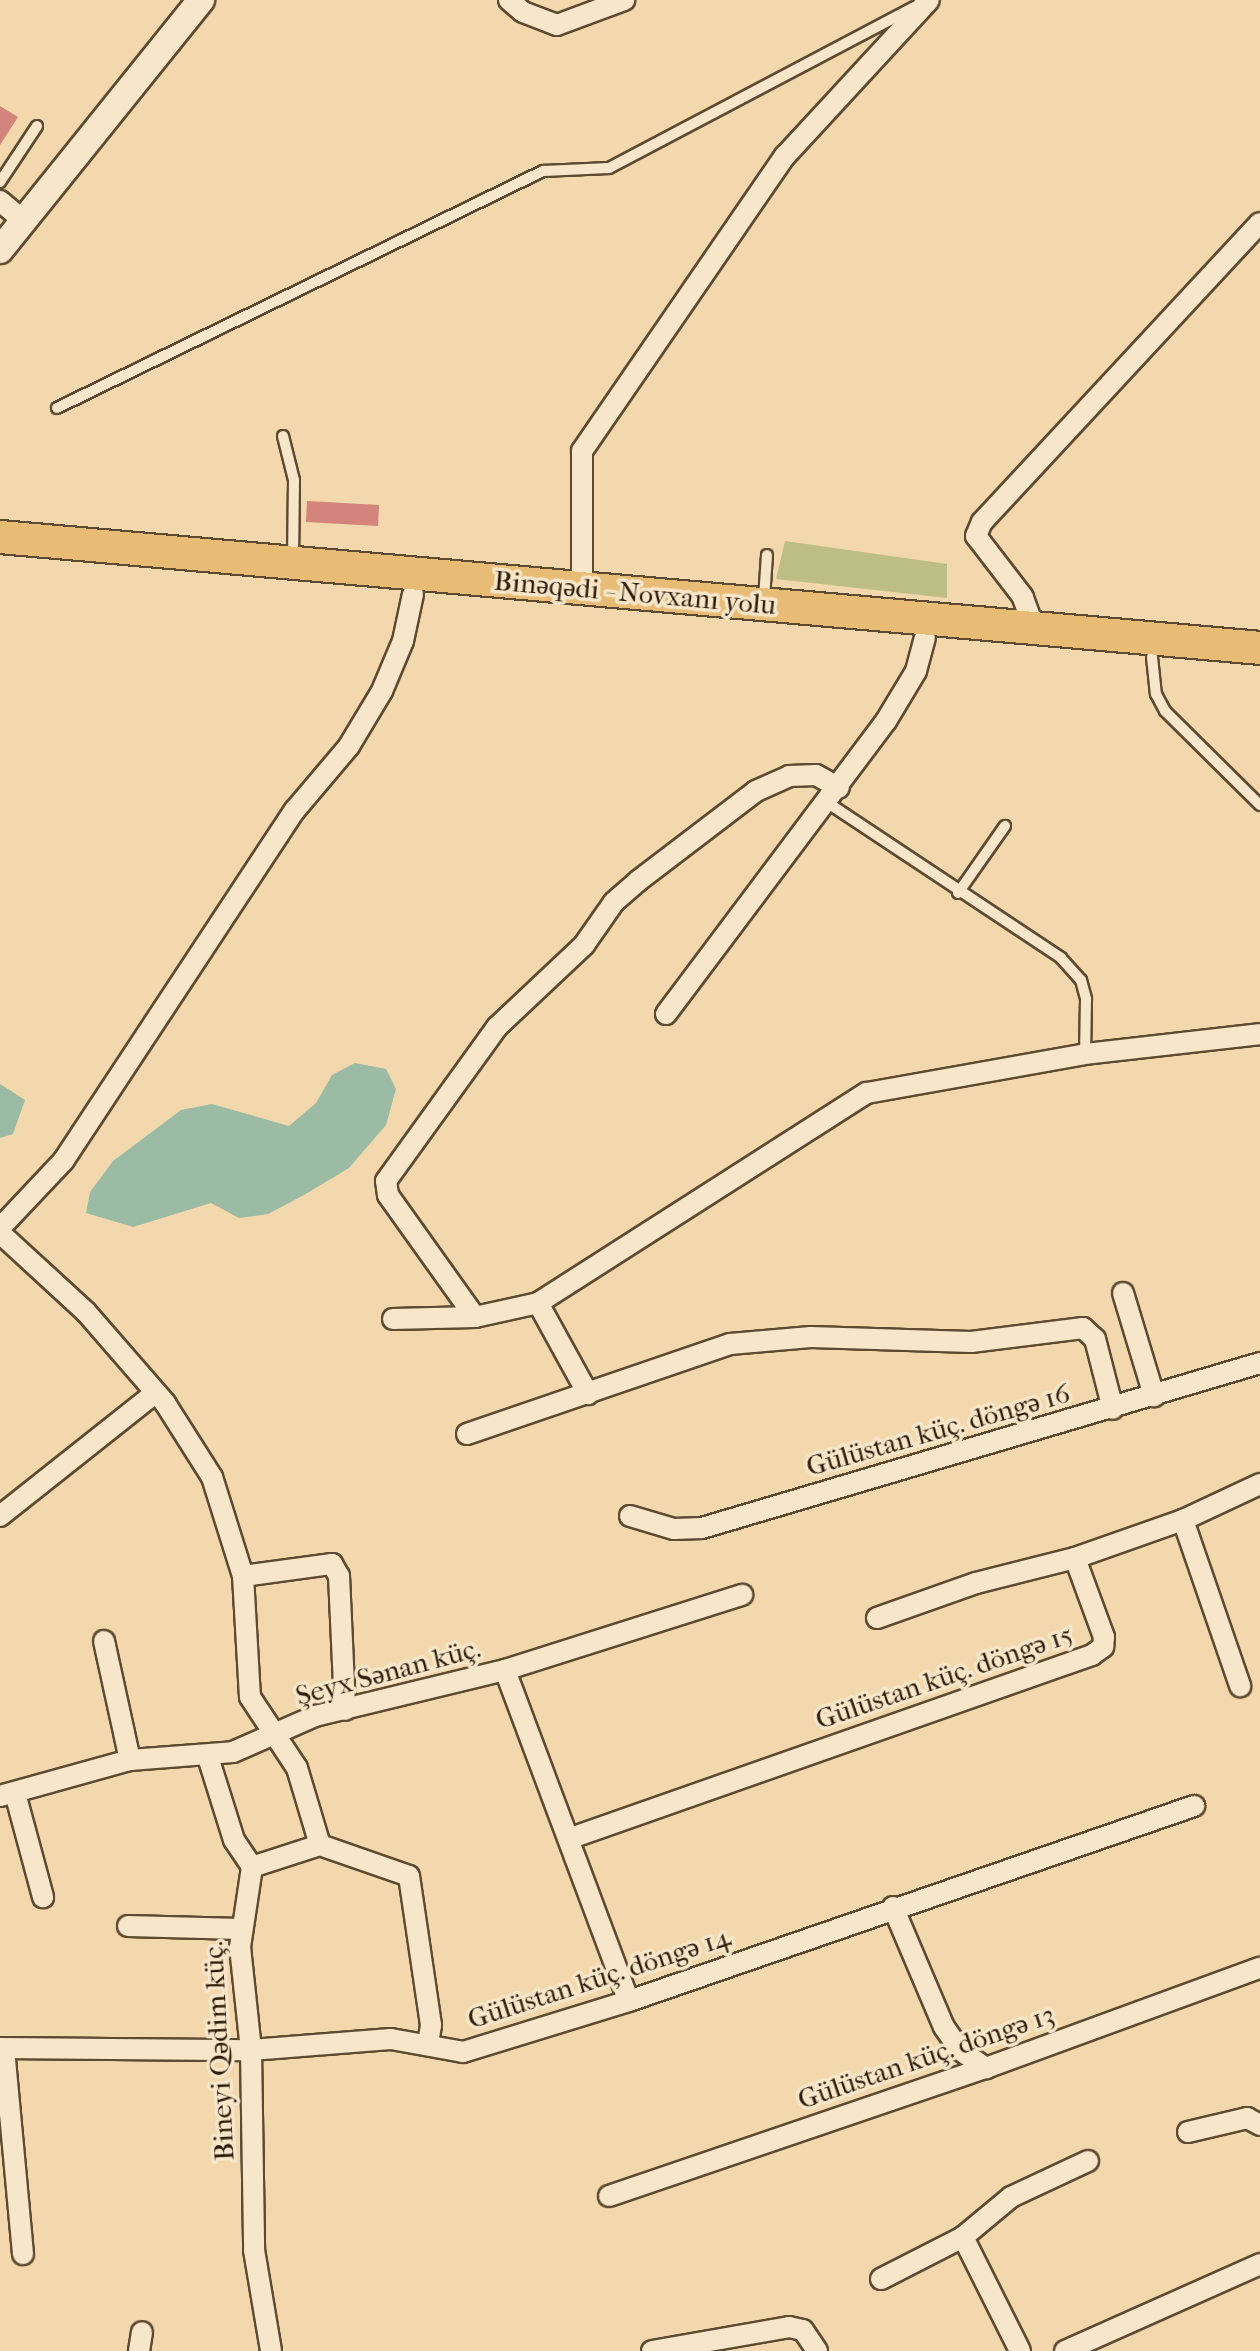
<!DOCTYPE html>
<meta charset="utf-8">
<style>
body{margin:0}
#map{position:relative;width:1260px;height:2351px;overflow:hidden;background:#f2d8ac;font-family:"IM FELL French Canon",serif}
div>[style]{position:absolute}
.green>*{inset:0;background:#bdbe87}
.water>*{inset:0;background:#9cbba4}
.building>*{inset:0;background:#d3847b}
.roads{filter:drop-shadow(2px 0 #5d4a30) drop-shadow(-2px 0 #5d4a30) drop-shadow(0 2px #5d4a30) drop-shadow(0 -2px #5d4a30)}
.service>*{height:10px;margin:-5px;padding:0 5px;transform-origin:5px;border-radius:5px;background:#f7e6c9}
.minor>*{height:20px;margin:-10px;padding:0 10px;transform-origin:10px;border-radius:10px;background:#f7e6c9}
.tertiary>*{height:26px;margin:-13px;padding:0 13px;transform-origin:13px;border-radius:13px;background:#f7e6c9}
.primary>*{height:32px;margin:-16px;padding:0 16px;transform-origin:16px;border-radius:16px;background:#e9bc76}
span{translate:-50% -50%;white-space:nowrap;text-align:center;line-height:1.15;-webkit-text-stroke:7px #f7e6c9;paint-order:stroke}
.street-label{font-size:28px;color:#2b1a06}
</style>
<div id="map">
<div class="green">
<i style="clip-path:polygon(785px 541px,947px 564px,947px 598px,776px 579px)"></i>
</div>
<div class="water">
<i style="clip-path:polygon(355px 1063px,386px 1069px,396px 1089px,386px 1125px,349px 1168px,304px 1195px,268px 1214px,239px 1218px,211px 1203px,133px 1227px,86px 1213px,90px 1192px,113px 1161px,181px 1110px,212px 1104px,289px 1126px,316px 1103px,332px 1075px)"></i>
<i style="clip-path:polygon(0 1084px,25px 1100px,13px 1134px,0 1138px)"></i>
</div>
<div class="building">
<i style="clip-path:polygon(0 106px,18px 117px,0 145px)"></i>
<i style="clip-path:polygon(307px 501px,379px 505px,378px 526px,306px 522px)"></i>
</div>
<div class="roads">
<div class="service">
<i style="left:0;top:182px;width:67px;rotate:-56.5deg"></i>
<i style="left:57px;top:408px;width:541px;rotate:-26deg"></i>
<i style="left:543px;top:171px;width:66px;rotate:-2.6deg"></i>
<i style="left:609px;top:168px;width:344px;rotate:-27.8deg"></i>
<i style="left:283px;top:436px;width:45px;rotate:76deg"></i>
<i style="left:294px;top:480px;width:81px;rotate:90.7deg"></i>
<i style="left:764px;top:599px;width:44px;rotate:-86.1deg"></i>
<i style="left:1152px;top:657px;width:37px;rotate:84deg"></i>
<i style="left:1156px;top:694px;width:19px;rotate:62deg"></i>
<i style="left:1165px;top:711px;width:134px;rotate:44.7deg"></i>
<i style="left:828px;top:803px;width:280px;rotate:33.6deg"></i>
<i style="left:1061px;top:958px;width:30px;rotate:48deg"></i>
<i style="left:1081px;top:980px;width:20px;rotate:75deg"></i>
<i style="left:1086px;top:999px;width:55px;rotate:91deg"></i>
<i style="left:958px;top:893px;width:82px;rotate:-55deg"></i>
</div>
<div class="minor">
<i style="left:509px;top:0;width:18px;rotate:41deg"></i>
<i style="left:523px;top:12px;width:36px;rotate:21deg"></i>
<i style="left:557px;top:25px;width:72px;rotate:-20.5deg"></i>
<i style="left:0;top:201px;width:31px;rotate:40deg"></i>
<i style="left:582px;top:589px;width:138px;rotate:-90deg"></i>
<i style="left:582px;top:451px;width:358px;rotate:-55.5deg"></i>
<i style="left:785px;top:156px;width:212px;rotate:-47.3deg"></i>
<i style="left:1034px;top:628px;width:33px;rotate:-110deg"></i>
<i style="left:1023px;top:597px;width:77px;rotate:-127.6deg"></i>
<i style="left:976px;top:536px;width:15px;rotate:-67deg"></i>
<i style="left:982px;top:522px;width:408px;rotate:-47.1deg"></i>
<i style="left:666px;top:1014px;width:366px;rotate:-53.1deg"></i>
<i style="left:886px;top:721px;width:58px;rotate:-59deg"></i>
<i style="left:916px;top:671px;width:34px;rotate:-75deg"></i>
<i style="left:0;top:1228px;width:93px;rotate:-46.7deg"></i>
<i style="left:64px;top:1160px;width:419px;rotate:-56.6deg"></i>
<i style="left:295px;top:810px;width:84px;rotate:-49.8deg"></i>
<i style="left:349px;top:746px;width:64px;rotate:-59deg"></i>
<i style="left:382px;top:691px;width:54px;rotate:-67.2deg"></i>
<i style="left:403px;top:641px;width:48px;rotate:-78deg"></i>
<i style="left:0;top:1233px;width:117px;rotate:42.6deg"></i>
<i style="left:86px;top:1312px;width:121px;rotate:49deg"></i>
<i style="left:165px;top:1403px;width:88px;rotate:57.6deg"></i>
<i style="left:212px;top:1477px;width:104px;rotate:72.6deg"></i>
<i style="left:243px;top:1576px;width:121px;rotate:86.7deg"></i>
<i style="left:250px;top:1697px;width:85px;rotate:56.5deg"></i>
<i style="left:297px;top:1768px;width:80px;rotate:73.4deg"></i>
<i style="left:320px;top:1845px;width:94px;rotate:19.2deg"></i>
<i style="left:409px;top:1876px;width:151px;rotate:81.6deg"></i>
<i style="left:431px;top:2025px;width:20px;rotate:99deg"></i>
<i style="left:1123px;top:1293px;width:108px;rotate:73.2deg"></i>
<i style="left:538px;top:1303px;width:104px;rotate:61.2deg"></i>
<i style="left:475px;top:1317px;width:150px;rotate:-125.5deg"></i>
<i style="left:388px;top:1195px;width:14px;rotate:-98deg"></i>
<i style="left:386px;top:1181px;width:190px;rotate:-54.2deg"></i>
<i style="left:497px;top:1027px;width:120px;rotate:-43.3deg"></i>
<i style="left:584px;top:945px;width:52px;rotate:-55.1deg"></i>
<i style="left:614px;top:902px;width:32px;rotate:-41deg"></i>
<i style="left:638px;top:881px;width:148px;rotate:-37.3deg"></i>
<i style="left:756px;top:791px;width:36px;rotate:-24deg"></i>
<i style="left:789px;top:776px;width:27px;rotate:-2deg"></i>
<i style="left:816px;top:775px;width:26px;rotate:29deg"></i>
<i style="left:393px;top:1319px;width:82px;rotate:-1.4deg"></i>
<i style="left:475px;top:1317px;width:65px;rotate:-12.5deg"></i>
<i style="left:538px;top:1303px;width:390px;rotate:-32.6deg"></i>
<i style="left:867px;top:1093px;width:221px;rotate:-10.1deg"></i>
<i style="left:1085px;top:1054px;width:176px;rotate:-6.5deg"></i>
<i style="left:467px;top:1434px;width:278px;rotate:-18.9deg"></i>
<i style="left:730px;top:1344px;width:81px;rotate:-4.9deg"></i>
<i style="left:811px;top:1337px;width:160px;rotate:1.8deg"></i>
<i style="left:971px;top:1342px;width:113px;rotate:-7.1deg"></i>
<i style="left:1083px;top:1328px;width:16px;rotate:43deg"></i>
<i style="left:1095px;top:1339px;width:72px;rotate:75.6deg"></i>
<i style="left:0;top:1516px;width:198px;rotate:-38.4deg"></i>
<i style="left:630px;top:1516px;width:46px;rotate:16.5deg"></i>
<i style="left:674px;top:1529px;width:28px;rotate:-2deg"></i>
<i style="left:702px;top:1528px;width:582px;rotate:-16.47deg"></i>
<i style="left:1183px;top:1520px;width:176px;rotate:71deg"></i>
<i style="left:243px;top:1576px;width:90px;rotate:-7.7deg"></i>
<i style="left:332px;top:1564px;width:14px;rotate:60deg"></i>
<i style="left:339px;top:1576px;width:134px;rotate:87.4deg"></i>
<i style="left:877px;top:1618px;width:105px;rotate:-19.5deg"></i>
<i style="left:976px;top:1583px;width:102px;rotate:-14.2deg"></i>
<i style="left:104px;top:1641px;width:122px;rotate:77.7deg"></i>
<i style="left:505px;top:1670px;width:353px;rotate:69.5deg"></i>
<i style="left:208px;top:1757px;width:87px;rotate:72.6deg"></i>
<i style="left:234px;top:1840px;width:32px;rotate:56deg"></i>
<i style="left:252px;top:1867px;width:81px;rotate:98.5deg"></i>
<i style="left:240px;top:1947px;width:104px;rotate:83.9deg"></i>
<i style="left:251px;top:2050px;width:200px;rotate:89.1deg"></i>
<i style="left:254px;top:2250px;width:102px;rotate:80.4deg"></i>
<i style="left:15px;top:1793px;width:108px;rotate:74.9deg"></i>
<i style="left:0;top:1796px;width:135px;rotate:-15.5deg"></i>
<i style="left:130px;top:1760px;width:103px;rotate:-4.4deg"></i>
<i style="left:233px;top:1752px;width:90px;rotate:-23.7deg"></i>
<i style="left:315px;top:1716px;width:195px;rotate:-13.6deg"></i>
<i style="left:505px;top:1670px;width:249px;rotate:-17.6deg"></i>
<i style="left:571px;top:1838px;width:552px;rotate:-19.35deg"></i>
<i style="left:1092px;top:1655px;width:14px;rotate:-36deg"></i>
<i style="left:1103px;top:1647px;width:10px;rotate:-84deg"></i>
<i style="left:1104px;top:1637px;width:84px;rotate:-110.2deg"></i>
<i style="left:1075px;top:1558px;width:114px;rotate:-19.4deg"></i>
<i style="left:1183px;top:1520px;width:85px;rotate:-25.1deg"></i>
<i style="left:252px;top:1867px;width:71px;rotate:-17.9deg"></i>
<i style="left:893px;top:1907px;width:130px;rotate:67deg"></i>
<i style="left:944px;top:2027px;width:28px;rotate:55deg"></i>
<i style="left:960px;top:2050px;width:32px;rotate:35deg"></i>
<i style="left:128px;top:1926px;width:113px;rotate:1.5deg"></i>
<i style="left:0;top:2048px;width:251px;rotate:0.5deg"></i>
<i style="left:251px;top:2050px;width:140px;rotate:-4.5deg"></i>
<i style="left:391px;top:2039px;width:73px;rotate:10.2deg"></i>
<i style="left:463px;top:2052px;width:174px;rotate:-17.1deg"></i>
<i style="left:629px;top:2001px;width:598px;rotate:-19.04deg"></i>
<i style="left:4px;top:2049px;width:206px;rotate:84.7deg"></i>
<i style="left:1188px;top:2132px;width:61px;rotate:-13.3deg"></i>
<i style="left:1247px;top:2118px;width:15px;rotate:28deg"></i>
<i style="left:609px;top:2196px;width:398px;rotate:-18.8deg"></i>
<i style="left:986px;top:2068px;width:292px;rotate:-20.1deg"></i>
<i style="left:963px;top:2237px;width:127px;rotate:63.4deg"></i>
<i style="left:881px;top:2279px;width:92px;rotate:-27.1deg"></i>
<i style="left:963px;top:2237px;width:62px;rotate:-39.8deg"></i>
<i style="left:1011px;top:2197px;width:85px;rotate:-25.1deg"></i>
<i style="left:139px;top:2351px;width:19px;rotate:-81deg"></i>
<i style="left:652px;top:2351px;width:139px;rotate:-9.9deg"></i>
<i style="left:789px;top:2327px;width:14px;rotate:12deg"></i>
<i style="left:803px;top:2330px;width:25px;rotate:56deg"></i>
<i style="left:1065px;top:2351px;width:214px;rotate:-24deg"></i>
</div>
<div class="tertiary">
<i style="left:0;top:250px;width:321px;rotate:-51.2deg"></i>
</div>
<div class="primary">
<i style="left:0;top:537px;width:1265px;rotate:5.03deg"></i>
</div>
</div>
<div class="street-label">
<span style="left:635px;top:593px;rotate:5deg">Binəqədi - Novxanı yolu</span>
<span style="left:938px;top:1430px;rotate:-16deg">Gülüstan küç. döngə 16</span>
<span style="left:388px;top:1672px;rotate:-15deg">Şeyx Sənan küç.</span>
<span style="left:944px;top:1677px;rotate:-19deg">Gülüstan küç. döngə 15</span>
<span style="left:599px;top:1978px;rotate:-18deg">Gülüstan küç. döngə 14</span>
<span style="left:219px;top:2051px;rotate:-93deg">Bineyi Qədim küç.</span>
<span style="left:926px;top:2057px;rotate:-19deg">Gülüstan küç. döngə 13</span>
</div>
</div>
